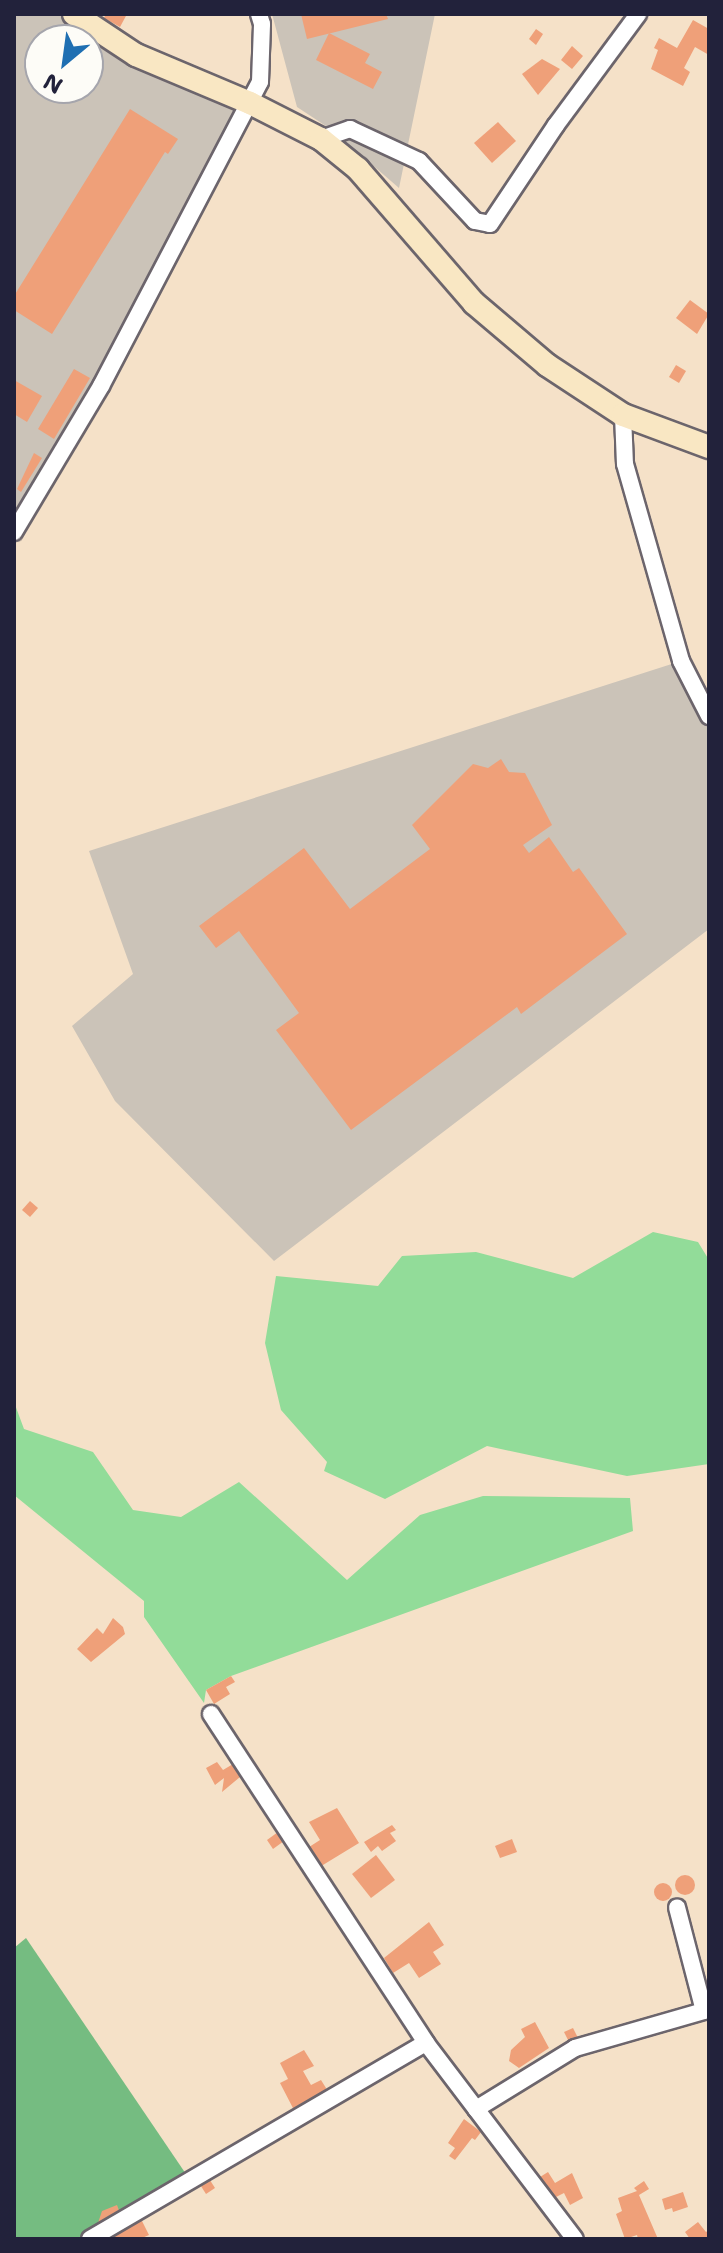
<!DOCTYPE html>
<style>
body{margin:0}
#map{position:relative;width:723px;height:2253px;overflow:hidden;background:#f5e1c8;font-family:"Shantell Sans",sans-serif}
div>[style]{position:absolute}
.industrial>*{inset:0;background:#cbc3b8}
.green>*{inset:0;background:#92dc99}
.forest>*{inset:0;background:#75bc81}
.building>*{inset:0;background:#efa079}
.round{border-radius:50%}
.roads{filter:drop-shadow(2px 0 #6c656c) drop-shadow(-2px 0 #6c656c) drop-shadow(0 2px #6c656c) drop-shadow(0 -2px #6c656c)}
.street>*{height:16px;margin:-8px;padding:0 8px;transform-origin:8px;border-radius:8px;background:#fff}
.secondary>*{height:22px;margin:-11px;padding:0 11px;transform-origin:11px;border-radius:11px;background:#f9e7c3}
span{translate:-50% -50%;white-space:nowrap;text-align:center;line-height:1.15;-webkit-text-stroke:8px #fdfcf7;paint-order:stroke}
.frame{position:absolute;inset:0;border:16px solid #22223b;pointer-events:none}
.north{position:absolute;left:24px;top:24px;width:80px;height:80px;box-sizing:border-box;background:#fdfcf7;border:2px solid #a5a5ac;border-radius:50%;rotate:209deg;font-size:22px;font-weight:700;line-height:32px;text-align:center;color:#22223b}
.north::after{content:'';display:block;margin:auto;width:28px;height:36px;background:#1f6fb2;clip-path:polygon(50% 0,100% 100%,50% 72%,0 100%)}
</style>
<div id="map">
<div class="industrial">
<i style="clip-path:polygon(evenodd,14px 14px,74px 14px,250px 103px,14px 532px,14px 14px,40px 40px,88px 40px,88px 88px,40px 88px,40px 40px)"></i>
<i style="clip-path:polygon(272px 14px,435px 14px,399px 188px,332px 130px,297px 107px)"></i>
<i style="clip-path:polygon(681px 661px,709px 716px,709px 929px,274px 1261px,115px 1101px,72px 1026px,133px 974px,89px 851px)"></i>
</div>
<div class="green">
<i style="clip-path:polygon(653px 1232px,698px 1242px,709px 1260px,709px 1464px,627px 1476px,487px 1446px,385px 1499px,324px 1471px,327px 1462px,281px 1410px,265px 1343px,276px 1276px,378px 1286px,402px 1256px,476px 1252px,573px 1278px)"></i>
<i style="clip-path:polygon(14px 1402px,24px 1429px,93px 1452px,133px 1510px,181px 1517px,239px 1482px,347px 1580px,420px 1515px,483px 1496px,630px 1498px,633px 1531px,231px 1676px,206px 1690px,204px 1703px,144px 1617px,144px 1601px,14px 1495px)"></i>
</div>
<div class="forest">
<i style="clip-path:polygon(26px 1938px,188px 2177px,76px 2239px,14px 2239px,14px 1948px)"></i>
</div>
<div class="building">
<i style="clip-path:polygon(106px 14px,127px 14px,120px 27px,104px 18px)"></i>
<i style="clip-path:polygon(301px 14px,386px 14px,388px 19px,307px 39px)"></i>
<i style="clip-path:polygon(693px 20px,709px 29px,709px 55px,695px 47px,684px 68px,690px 72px,683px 86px,651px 69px,658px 50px,654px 48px,659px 38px,677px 48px)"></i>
<i style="clip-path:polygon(536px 29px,543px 34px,536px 45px,529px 39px)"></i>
<i style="clip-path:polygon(329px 33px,370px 54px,365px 63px,382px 72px,373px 89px,316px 60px)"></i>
<i style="clip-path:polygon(572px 46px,583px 56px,572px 69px,561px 60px)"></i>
<i style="clip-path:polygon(542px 59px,560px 69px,538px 95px,522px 74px)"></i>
<i style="clip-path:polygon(130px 109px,178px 139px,168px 154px,165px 152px,52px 334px,14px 310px,14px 296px)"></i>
<i style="clip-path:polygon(498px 122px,516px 141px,492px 163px,474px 143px)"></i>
<i style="clip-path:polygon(690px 300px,709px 314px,697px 334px,676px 318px)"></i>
<i style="clip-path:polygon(676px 365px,686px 371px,679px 383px,669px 377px)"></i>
<i style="clip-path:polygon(74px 369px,90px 378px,54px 439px,38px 429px)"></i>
<i style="clip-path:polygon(14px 380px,42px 396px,27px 422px,14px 414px)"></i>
<i style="clip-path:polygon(34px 453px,42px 458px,21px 492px,17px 489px)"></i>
<i style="clip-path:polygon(501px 759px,509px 772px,525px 773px,552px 825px,523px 845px,529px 853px,549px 837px,573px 872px,579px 868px,627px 934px,521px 1014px,517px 1007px,351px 1130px,276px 1030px,299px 1013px,239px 931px,216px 948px,199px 926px,304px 848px,350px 909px,430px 849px,412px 825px,473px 764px,488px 768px)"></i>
<i style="clip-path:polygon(30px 1201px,38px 1208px,30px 1217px,22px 1210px)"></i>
<i style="clip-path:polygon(113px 1618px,123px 1627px,125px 1634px,91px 1662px,77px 1649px,97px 1628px,103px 1634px)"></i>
<i style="clip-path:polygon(231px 1676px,235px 1682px,226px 1687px,230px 1694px,214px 1704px,206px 1690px)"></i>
<i style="clip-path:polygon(238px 1761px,246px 1772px,222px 1792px,224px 1778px,215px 1785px,206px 1768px,217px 1762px,223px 1770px)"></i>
<i style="clip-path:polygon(337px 1808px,359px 1843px,318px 1868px,306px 1849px,320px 1840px,309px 1822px)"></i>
<i style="clip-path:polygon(392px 1825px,396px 1830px,390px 1833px,396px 1841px,382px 1851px,378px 1846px,371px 1852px,364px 1842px)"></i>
<i style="clip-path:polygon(278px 1832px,284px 1841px,273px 1849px,267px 1840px)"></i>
<i style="clip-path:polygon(512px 1839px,517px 1852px,500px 1858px,495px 1846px)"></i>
<i style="clip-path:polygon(376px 1855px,395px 1880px,371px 1898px,352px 1874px)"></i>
<i class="round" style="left:675px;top:1875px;width:20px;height:20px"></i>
<i class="round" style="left:654px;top:1883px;width:18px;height:18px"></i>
<i style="clip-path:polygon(429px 1922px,444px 1945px,433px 1952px,441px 1964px,419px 1978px,409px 1963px,393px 1973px,384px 1958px)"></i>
<i style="clip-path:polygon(535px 2022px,549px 2048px,519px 2068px,509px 2061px,511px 2050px,525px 2037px,521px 2029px)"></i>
<i style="clip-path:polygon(573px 2028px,578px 2038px,569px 2042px,564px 2032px)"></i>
<i style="clip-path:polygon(304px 2050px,314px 2066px,303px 2071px,311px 2085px,321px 2080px,326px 2088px,324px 2097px,295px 2112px,280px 2083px,288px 2079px,280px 2063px)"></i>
<i style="clip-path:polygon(464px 2119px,481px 2132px,475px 2140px,472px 2138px,455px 2160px,449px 2156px,455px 2148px,448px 2143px)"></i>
<i style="clip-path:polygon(548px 2172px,555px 2183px,572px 2173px,583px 2198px,570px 2205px,564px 2193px,554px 2198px,540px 2177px)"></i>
<i style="clip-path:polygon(208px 2177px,215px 2188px,206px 2194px,199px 2183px)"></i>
<i style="clip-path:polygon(644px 2181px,649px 2189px,639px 2195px,658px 2239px,638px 2239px,637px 2235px,625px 2239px,616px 2214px,622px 2211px,618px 2198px,637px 2191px,634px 2188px)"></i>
<i style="clip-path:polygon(683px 2192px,688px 2207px,673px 2212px,672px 2208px,665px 2210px,662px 2199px)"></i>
<i style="clip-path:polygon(117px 2205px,120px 2213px,102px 2224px,98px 2223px,102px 2211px)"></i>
<i style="clip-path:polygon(139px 2215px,149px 2235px,140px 2239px,102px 2239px,125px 2228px,122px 2223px)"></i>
<i style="clip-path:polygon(698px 2222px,706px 2232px,709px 2230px,709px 2239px,690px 2239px,685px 2232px)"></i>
</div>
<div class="roads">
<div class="street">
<i style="left:321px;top:139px;width:31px;rotate:-19deg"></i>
<i style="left:350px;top:129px;width:76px;rotate:24.9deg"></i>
<i style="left:419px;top:161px;width:82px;rotate:47deg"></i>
<i style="left:475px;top:221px;width:15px;rotate:11deg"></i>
<i style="left:490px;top:224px;width:119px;rotate:-56.3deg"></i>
<i style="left:556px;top:125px;width:138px;rotate:-53.5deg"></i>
<i style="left:623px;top:415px;width:49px;rotate:87.7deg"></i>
<i style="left:625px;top:464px;width:205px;rotate:74.1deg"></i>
<i style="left:681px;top:661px;width:62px;rotate:63deg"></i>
<i style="left:14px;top:532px;width:170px;rotate:-59.2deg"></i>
<i style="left:101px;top:386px;width:343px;rotate:-62.4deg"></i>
<i style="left:260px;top:82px;width:58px;rotate:-88deg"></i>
<i style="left:262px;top:24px;width:10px;rotate:-107deg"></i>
<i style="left:211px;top:1714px;width:393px;rotate:56.8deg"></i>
<i style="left:426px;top:2043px;width:246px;rotate:52.8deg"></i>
<i style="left:476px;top:2109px;width:116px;rotate:-31.6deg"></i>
<i style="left:575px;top:2048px;width:134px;rotate:-16deg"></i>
<i style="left:704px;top:2011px;width:107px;rotate:-104.6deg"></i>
<i style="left:90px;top:2239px;width:389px;rotate:-30.3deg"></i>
</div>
<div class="secondary">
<i style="left:74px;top:14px;width:74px;rotate:33.5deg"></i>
<i style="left:136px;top:55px;width:124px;rotate:22.8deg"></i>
<i style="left:250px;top:103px;width:80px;rotate:26.9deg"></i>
<i style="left:321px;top:139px;width:48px;rotate:39deg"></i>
<i style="left:358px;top:169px;width:177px;rotate:49.1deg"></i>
<i style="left:474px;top:303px;width:96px;rotate:40.3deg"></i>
<i style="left:547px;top:365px;width:91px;rotate:33.3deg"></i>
<i style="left:623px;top:415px;width:92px;rotate:20.4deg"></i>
</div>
</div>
<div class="frame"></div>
<div class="north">N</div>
</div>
